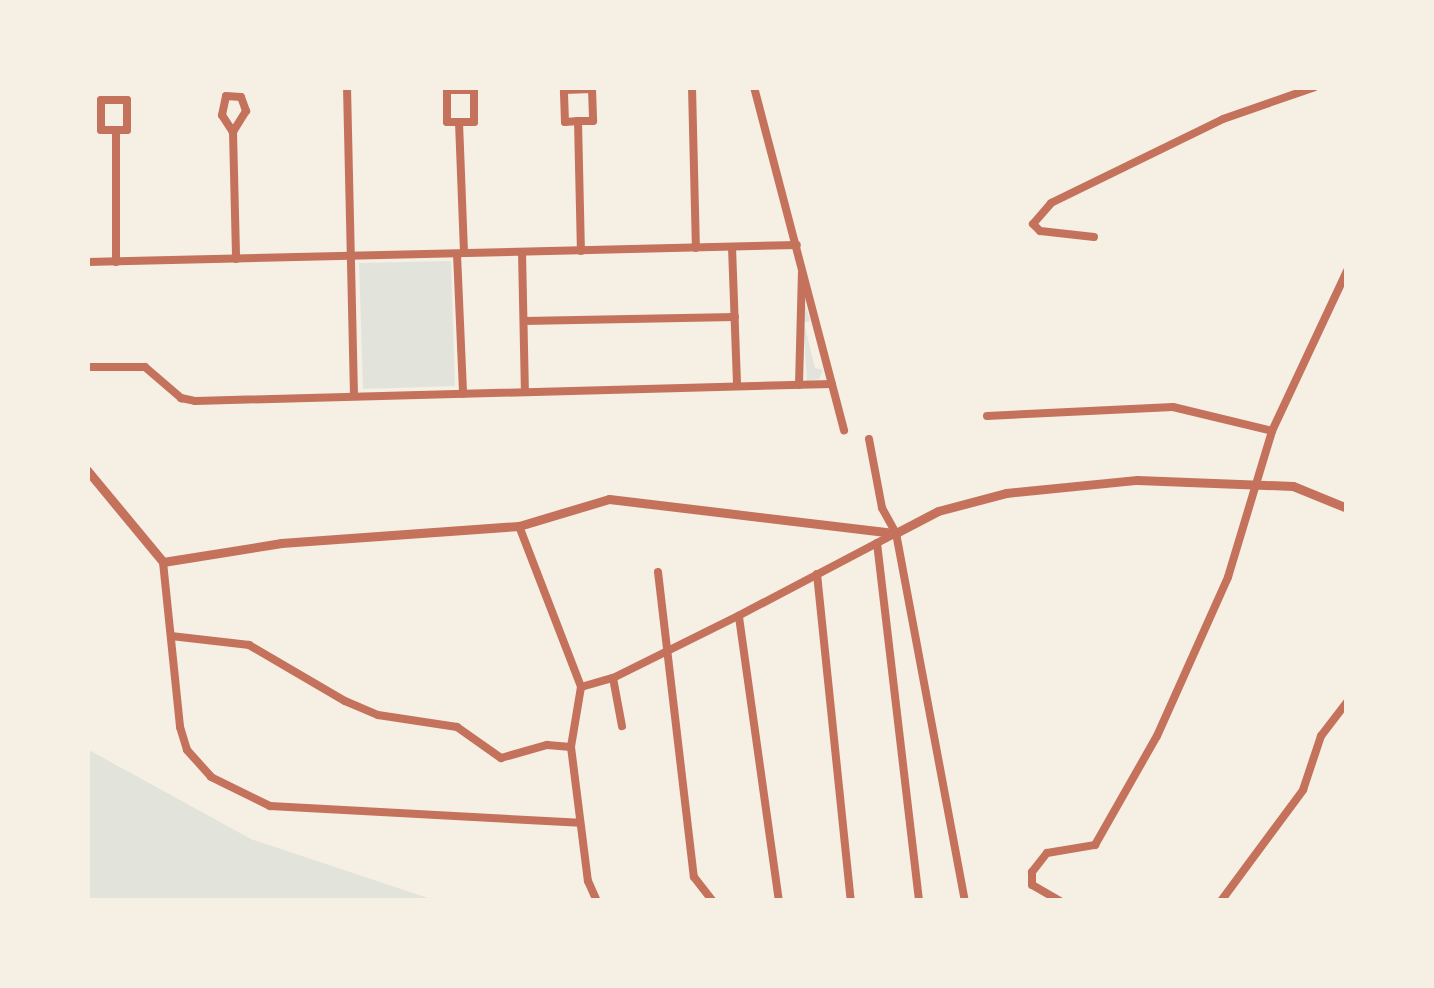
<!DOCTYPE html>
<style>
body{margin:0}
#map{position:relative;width:1434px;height:988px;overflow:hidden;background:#f6efe4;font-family:"Varela Round",sans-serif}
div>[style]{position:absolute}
.green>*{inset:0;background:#e2e4dc}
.minor>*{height:8px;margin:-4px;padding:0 4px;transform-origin:4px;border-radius:4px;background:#c5725c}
.tertiary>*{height:9px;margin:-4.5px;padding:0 4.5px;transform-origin:4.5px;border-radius:4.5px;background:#c5725c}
span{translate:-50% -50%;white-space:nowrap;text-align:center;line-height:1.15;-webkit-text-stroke:10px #f6efe4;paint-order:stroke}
.frame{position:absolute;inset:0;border:90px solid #f6efe4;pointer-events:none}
</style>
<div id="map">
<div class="green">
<i style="clip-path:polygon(451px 261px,455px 386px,363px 389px,359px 263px)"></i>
<i style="clip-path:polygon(806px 306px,810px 321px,804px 323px,815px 368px,823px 370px,819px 379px,807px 381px,802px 308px)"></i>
<i style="clip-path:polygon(87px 749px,251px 839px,437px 901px,87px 901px)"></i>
</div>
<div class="minor">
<i style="left:347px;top:87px;width:309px;rotate:88.7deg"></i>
<i style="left:692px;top:87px;width:161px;rotate:88.6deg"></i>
<i style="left:754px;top:87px;width:355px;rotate:75.3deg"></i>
<i style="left:578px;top:121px;width:13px;rotate:176deg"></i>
<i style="left:565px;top:122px;width:32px;rotate:-92deg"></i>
<i style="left:564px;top:90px;width:28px;rotate:-2deg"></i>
<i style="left:592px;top:89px;width:32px;rotate:88deg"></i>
<i style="left:593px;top:121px;width:15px;rotate:180deg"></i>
<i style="left:578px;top:121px;width:130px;rotate:88.7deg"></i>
<i style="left:459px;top:122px;width:12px;rotate:180deg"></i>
<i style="left:447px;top:122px;width:32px;rotate:-90deg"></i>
<i style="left:447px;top:90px;width:27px"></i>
<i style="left:474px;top:90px;width:32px;rotate:90deg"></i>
<i style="left:474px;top:122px;width:15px;rotate:180deg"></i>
<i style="left:459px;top:122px;width:131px;rotate:87.8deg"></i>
<i style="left:116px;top:130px;width:15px;rotate:180deg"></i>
<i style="left:101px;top:130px;width:30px;rotate:-90deg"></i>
<i style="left:101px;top:100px;width:26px"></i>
<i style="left:127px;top:100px;width:30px;rotate:90deg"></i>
<i style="left:127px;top:130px;width:11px;rotate:180deg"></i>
<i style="left:116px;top:130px;width:132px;rotate:90deg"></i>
<i style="left:233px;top:132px;width:20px;rotate:-123deg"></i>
<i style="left:222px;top:115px;width:19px;rotate:-78deg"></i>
<i style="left:226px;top:96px;width:15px;rotate:4deg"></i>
<i style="left:241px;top:97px;width:15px;rotate:70deg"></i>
<i style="left:246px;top:111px;width:25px;rotate:122deg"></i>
<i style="left:233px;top:132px;width:127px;rotate:88.6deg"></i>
<i style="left:1094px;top:237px;width:54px;rotate:-173.7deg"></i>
<i style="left:1040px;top:231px;width:10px;rotate:-135deg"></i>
<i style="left:1033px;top:224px;width:28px;rotate:-49deg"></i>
<i style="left:1051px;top:203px;width:191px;rotate:-26deg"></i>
<i style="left:1223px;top:119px;width:97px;rotate:-19.2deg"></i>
<i style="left:732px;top:247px;width:139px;rotate:87.9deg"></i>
<i style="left:522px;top:252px;width:140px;rotate:88.8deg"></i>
<i style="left:457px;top:254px;width:140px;rotate:87.5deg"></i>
<i style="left:87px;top:262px;width:710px;rotate:-1.37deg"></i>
<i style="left:524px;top:321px;width:211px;rotate:-1.1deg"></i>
<i style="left:87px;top:367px;width:58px"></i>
<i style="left:145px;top:367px;width:48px;rotate:40.7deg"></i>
<i style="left:181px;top:398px;width:14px;rotate:12deg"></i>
<i style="left:195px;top:401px;width:637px;rotate:-1.53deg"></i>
<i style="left:799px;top:385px;width:112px;rotate:-88.5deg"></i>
<i style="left:987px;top:416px;width:186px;rotate:-2.8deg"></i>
<i style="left:1173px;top:407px;width:102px;rotate:13.6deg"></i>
<i style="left:869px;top:439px;width:70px;rotate:79.3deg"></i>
<i style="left:882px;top:508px;width:29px;rotate:61deg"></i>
<i style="left:896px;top:533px;width:374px;rotate:79.4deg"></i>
<i style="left:519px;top:526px;width:173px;rotate:68.9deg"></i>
<i style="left:877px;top:543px;width:360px;rotate:83.3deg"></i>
<i style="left:163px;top:562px;width:166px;rotate:84.1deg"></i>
<i style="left:180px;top:727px;width:24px;rotate:73deg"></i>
<i style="left:187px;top:750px;width:36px;rotate:48deg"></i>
<i style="left:211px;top:777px;width:66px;rotate:26.2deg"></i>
<i style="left:270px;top:806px;width:310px;rotate:3.1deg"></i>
<i style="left:658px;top:572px;width:307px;rotate:83.3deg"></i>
<i style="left:694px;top:877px;width:31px;rotate:52deg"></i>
<i style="left:817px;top:574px;width:329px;rotate:84.1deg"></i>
<i style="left:739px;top:617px;width:287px;rotate:82deg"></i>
<i style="left:171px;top:636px;width:79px;rotate:6.6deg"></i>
<i style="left:249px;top:645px;width:111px;rotate:30.3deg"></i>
<i style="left:345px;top:701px;width:36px;rotate:23deg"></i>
<i style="left:378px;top:715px;width:80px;rotate:8.6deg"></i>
<i style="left:457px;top:727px;width:54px;rotate:35.2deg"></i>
<i style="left:501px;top:758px;width:48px;rotate:-15.8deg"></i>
<i style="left:547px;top:745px;width:24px;rotate:5deg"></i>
<i style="left:613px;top:678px;width:49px;rotate:79.4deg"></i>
<i style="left:581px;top:687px;width:33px;rotate:-16deg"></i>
<i style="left:613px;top:678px;width:140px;rotate:-26.4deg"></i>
<i style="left:738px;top:616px;width:178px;rotate:-27.7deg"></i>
<i style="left:581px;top:687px;width:61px;rotate:99.5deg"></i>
<i style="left:571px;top:747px;width:135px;rotate:82.8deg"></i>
<i style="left:588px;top:881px;width:22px;rotate:66deg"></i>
<i style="left:1060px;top:901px;width:32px;rotate:-150deg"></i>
<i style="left:1032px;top:885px;width:13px;rotate:-90deg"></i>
<i style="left:1032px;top:872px;width:24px;rotate:-52deg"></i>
<i style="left:1047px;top:853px;width:49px;rotate:-9.5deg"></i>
<i style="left:1095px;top:845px;width:125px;rotate:-60.4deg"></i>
<i style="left:1157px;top:736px;width:174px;rotate:-65.9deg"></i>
<i style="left:1228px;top:577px;width:152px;rotate:-73.2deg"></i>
<i style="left:1272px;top:431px;width:177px;rotate:-64.9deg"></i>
<i style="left:1221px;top:901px;width:138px;rotate:-53.5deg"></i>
<i style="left:1303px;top:790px;width:57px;rotate:-71.6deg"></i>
<i style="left:1321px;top:736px;width:43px;rotate:-52.6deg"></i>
</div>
<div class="tertiary">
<i style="left:87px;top:470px;width:119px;rotate:50.4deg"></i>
<i style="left:163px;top:562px;width:120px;rotate:-9.1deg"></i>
<i style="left:281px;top:543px;width:239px;rotate:-4.1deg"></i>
<i style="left:519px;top:526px;width:94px;rotate:-16.7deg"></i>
<i style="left:609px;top:499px;width:289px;rotate:6.8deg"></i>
<i style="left:896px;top:533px;width:47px;rotate:-27.6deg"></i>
<i style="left:938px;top:511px;width:70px;rotate:-14.8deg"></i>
<i style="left:1006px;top:493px;width:132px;rotate:-5.7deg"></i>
<i style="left:1137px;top:480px;width:156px;rotate:2.2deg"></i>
<i style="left:1293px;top:486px;width:58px;rotate:22.2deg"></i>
</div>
<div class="frame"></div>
</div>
